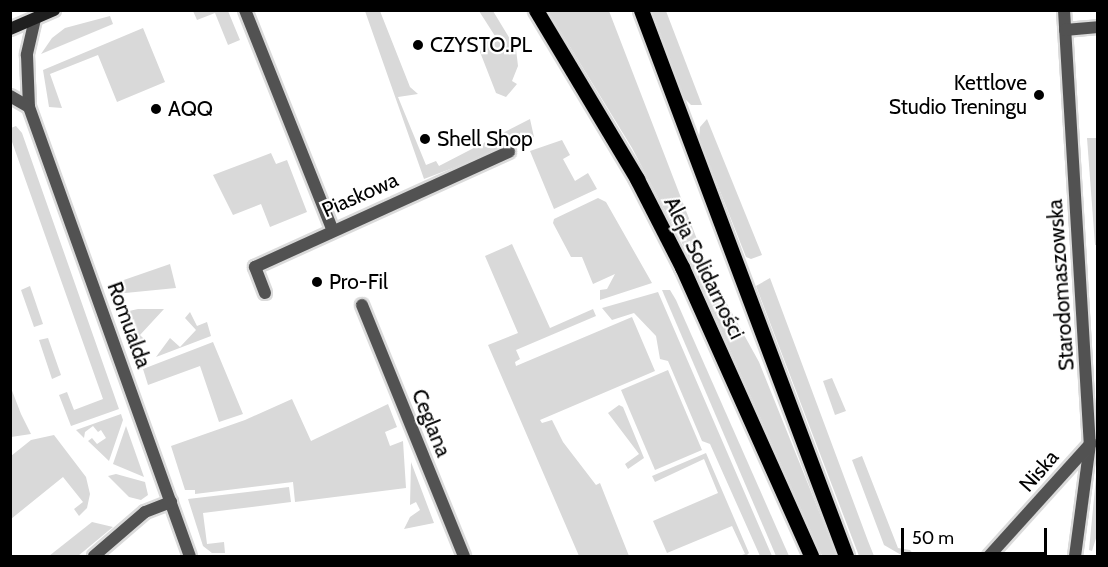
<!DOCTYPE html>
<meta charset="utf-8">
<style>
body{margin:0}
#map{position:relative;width:1108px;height:567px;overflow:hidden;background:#fff;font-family:Cabin,sans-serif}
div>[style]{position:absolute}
.green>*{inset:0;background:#d9d9d9}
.roads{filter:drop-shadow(2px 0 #dbdbdb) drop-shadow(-2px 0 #dbdbdb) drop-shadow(0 2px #dbdbdb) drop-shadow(0 -2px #dbdbdb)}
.street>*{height:12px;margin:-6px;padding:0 6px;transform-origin:6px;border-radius:6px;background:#525252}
.secondary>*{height:12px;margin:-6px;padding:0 6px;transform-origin:6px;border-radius:6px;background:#1f1f1f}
.primary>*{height:15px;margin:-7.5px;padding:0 7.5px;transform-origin:7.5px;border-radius:7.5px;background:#000}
.dots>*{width:16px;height:16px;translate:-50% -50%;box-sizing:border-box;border:3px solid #fff;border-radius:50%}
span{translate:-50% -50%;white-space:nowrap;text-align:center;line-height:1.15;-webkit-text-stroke:4.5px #fff;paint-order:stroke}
.poi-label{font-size:21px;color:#000}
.left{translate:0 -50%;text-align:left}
.right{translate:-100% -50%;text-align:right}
.street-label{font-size:21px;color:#000}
.frame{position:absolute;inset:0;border:12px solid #000;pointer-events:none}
.scale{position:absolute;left:901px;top:528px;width:146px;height:27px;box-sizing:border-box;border:3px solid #000;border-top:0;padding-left:8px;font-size:18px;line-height:21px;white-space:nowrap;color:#000;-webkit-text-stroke:4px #fff;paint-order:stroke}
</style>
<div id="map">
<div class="green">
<i style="clip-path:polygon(193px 11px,228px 11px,240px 40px,228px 45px,215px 13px,197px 20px)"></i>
<i style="clip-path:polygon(365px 11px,380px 11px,410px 87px,418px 94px,398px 97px,426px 165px,436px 161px,439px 166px,530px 119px,534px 137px,424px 179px)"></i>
<i style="clip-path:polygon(479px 11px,493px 11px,516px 49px,518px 66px,512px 81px,517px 84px,506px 97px,496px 93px,480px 52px,483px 44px,495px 36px)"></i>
<i style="clip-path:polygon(548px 11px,609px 11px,710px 273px,759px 362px,837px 556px,822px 556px,685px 249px,632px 148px)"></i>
<i style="clip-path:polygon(652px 11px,666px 11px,702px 105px,691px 105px,684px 98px)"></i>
<i style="clip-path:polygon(110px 16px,113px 24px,41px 54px,52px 38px,65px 28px)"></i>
<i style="clip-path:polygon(143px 28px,165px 82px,117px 102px,98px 55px,50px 74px,62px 108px,49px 107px,43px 70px)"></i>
<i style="clip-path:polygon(707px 119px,762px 255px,751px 259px,746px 257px,699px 138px,700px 127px)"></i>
<i style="clip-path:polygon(16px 126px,22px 133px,119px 409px,71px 426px,59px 395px,67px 392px,74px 410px,103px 399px,11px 139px,11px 128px)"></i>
<i style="clip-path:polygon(1087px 138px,1097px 138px,1097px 245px,1095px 245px)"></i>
<i style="clip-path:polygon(562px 140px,570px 155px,563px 159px,575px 181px,588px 173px,597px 189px,554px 209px,530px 151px)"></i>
<i style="clip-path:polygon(271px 153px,276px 164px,287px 160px,307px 212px,270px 227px,261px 204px,233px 215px,213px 175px)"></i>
<i style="clip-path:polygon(598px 198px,606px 202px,652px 283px,600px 300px,600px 290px,607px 289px,615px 274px,593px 284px,582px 257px,571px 257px,553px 223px,554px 219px)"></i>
<i style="clip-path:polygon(512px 244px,550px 328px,593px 309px,596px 316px,516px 350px,520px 359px,515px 362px,516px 366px,632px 317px,655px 371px,540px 420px,542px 423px,552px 420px,563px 442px,596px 485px,600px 483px,629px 556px,579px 556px,488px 345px,518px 333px,485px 256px)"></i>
<i style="clip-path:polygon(170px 264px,176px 288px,115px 294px,113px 287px,118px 282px)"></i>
<i style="clip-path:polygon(770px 278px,868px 541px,874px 556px,859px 556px,756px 286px)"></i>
<i style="clip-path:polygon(30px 286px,43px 324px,34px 327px,21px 290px)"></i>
<i style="clip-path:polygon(662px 290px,670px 290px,676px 300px,789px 556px,776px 556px)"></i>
<i style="clip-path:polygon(658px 292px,721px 438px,772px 556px,760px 556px,710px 444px,702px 441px,668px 361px,660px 359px,656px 336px,634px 313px,612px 320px,602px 308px)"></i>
<i style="clip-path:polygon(138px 309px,164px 309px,140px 335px,144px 339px,136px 350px,147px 362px,140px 364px,123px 319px,129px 311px)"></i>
<i style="clip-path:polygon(190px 312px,197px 326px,207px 322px,211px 336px,156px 357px,170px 338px,180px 347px,196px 330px,185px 318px)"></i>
<i style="clip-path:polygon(48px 338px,61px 375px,52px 379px,39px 340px)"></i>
<i style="clip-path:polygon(213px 342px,243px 414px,219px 422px,200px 366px,148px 385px,143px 369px)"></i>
<i style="clip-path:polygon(668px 370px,702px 450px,655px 470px,621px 390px)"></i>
<i style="clip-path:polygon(832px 378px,846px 411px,835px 415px,823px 381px)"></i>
<i style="clip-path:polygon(11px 388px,21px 414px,31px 434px,11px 437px)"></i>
<i style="clip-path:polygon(292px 399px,311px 441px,388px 404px,397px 427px,385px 432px,390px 446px,403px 441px,406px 488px,295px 502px,293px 482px,195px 494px,195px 490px,185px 490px,171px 446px,245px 420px)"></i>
<i style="clip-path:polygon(619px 405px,623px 407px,644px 458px,628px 469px,625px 464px,639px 454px,608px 413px)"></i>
<i style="clip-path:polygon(121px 414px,123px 420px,109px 461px,88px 441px,92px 438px,97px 444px,106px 438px,101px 430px,98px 432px,93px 426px,85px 432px,84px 438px,76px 430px)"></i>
<i style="clip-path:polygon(126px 426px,144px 477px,113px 464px)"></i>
<i style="clip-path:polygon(54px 435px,86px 477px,90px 494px,87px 508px,79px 516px,74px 509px,83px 502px,63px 477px,11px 519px,11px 456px,31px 440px)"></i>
<i style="clip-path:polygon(706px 453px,749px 553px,746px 556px,739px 556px,745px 554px,732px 526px,667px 553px,653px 521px,718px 493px,704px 459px,655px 482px,652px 476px)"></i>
<i style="clip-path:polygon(862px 456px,898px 548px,910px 550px,915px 556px,903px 556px,884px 545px,852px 460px)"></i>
<i style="clip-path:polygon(411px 462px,434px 523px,404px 529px,410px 517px,420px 510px,416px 502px,410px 505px)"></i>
<i style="clip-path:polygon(1097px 467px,1097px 535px,1092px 551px,1089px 550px)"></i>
<i style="clip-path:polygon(116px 474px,145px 482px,148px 495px,141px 500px,129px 497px,108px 476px)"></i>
<i style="clip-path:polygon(289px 487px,291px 502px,203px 513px,207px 544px,224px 542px,225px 553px,212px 553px,203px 546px,188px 499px)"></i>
<i style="clip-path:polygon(92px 522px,113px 527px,78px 556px,49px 556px)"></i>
</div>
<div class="roads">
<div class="street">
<i style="left:245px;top:10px;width:236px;rotate:68.3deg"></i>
<i style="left:1064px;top:10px;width:435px;rotate:86.6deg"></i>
<i style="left:1090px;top:444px;width:113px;rotate:97.6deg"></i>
<i style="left:35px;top:19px;width:37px;rotate:103deg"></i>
<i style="left:27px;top:55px;width:52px;rotate:87.8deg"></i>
<i style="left:29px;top:107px;width:477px;rotate:70.3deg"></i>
<i style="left:1065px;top:30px;width:33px;rotate:-5deg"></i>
<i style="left:10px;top:96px;width:22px;rotate:30deg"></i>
<i style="left:265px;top:293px;width:28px;rotate:-111deg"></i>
<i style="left:255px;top:267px;width:279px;rotate:-24.4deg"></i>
<i style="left:362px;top:305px;width:271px;rotate:67.9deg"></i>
<i style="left:94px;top:556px;width:67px;rotate:-40.8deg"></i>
<i style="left:145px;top:512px;width:28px;rotate:-21deg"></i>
<i style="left:989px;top:556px;width:152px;rotate:-47.9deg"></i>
</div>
<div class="secondary">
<i style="left:10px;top:29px;width:48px;rotate:-23.4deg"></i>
</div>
<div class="primary">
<i style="left:536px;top:10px;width:197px;rotate:59.1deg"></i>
<i style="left:637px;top:179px;width:99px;rotate:62.9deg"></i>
<i style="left:682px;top:267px;width:316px;rotate:65.9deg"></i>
<i style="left:641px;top:10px;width:583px;rotate:69.42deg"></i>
</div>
</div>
<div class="dots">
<i style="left:418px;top:45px;background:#000"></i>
<i style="left:1039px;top:95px;background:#000"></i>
<i style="left:156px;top:109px;background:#000"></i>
<i style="left:425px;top:139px;background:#000"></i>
<i style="left:317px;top:282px;background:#000"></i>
</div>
<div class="poi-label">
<span class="left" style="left:430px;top:45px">CZYSTO.PL</span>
<span class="right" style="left:1027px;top:95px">Kettlove<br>Studio Treningu</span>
<span class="left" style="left:168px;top:109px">AQQ</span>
<span class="left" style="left:437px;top:139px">Shell Shop</span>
<span class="left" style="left:329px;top:282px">Pro-Fil</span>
</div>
<div class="street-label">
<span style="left:360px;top:195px;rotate:-24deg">Piaskowa</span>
<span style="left:704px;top:268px;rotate:64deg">Aleja Solidarności</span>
<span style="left:1061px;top:285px;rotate:-94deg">Starodomaszowska</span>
<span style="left:129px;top:325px;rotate:70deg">Romualda</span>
<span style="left:431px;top:423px;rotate:68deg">Ceglana</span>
<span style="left:1039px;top:471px;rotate:-49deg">Niska</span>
</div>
<div class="frame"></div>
<div class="scale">50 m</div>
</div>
